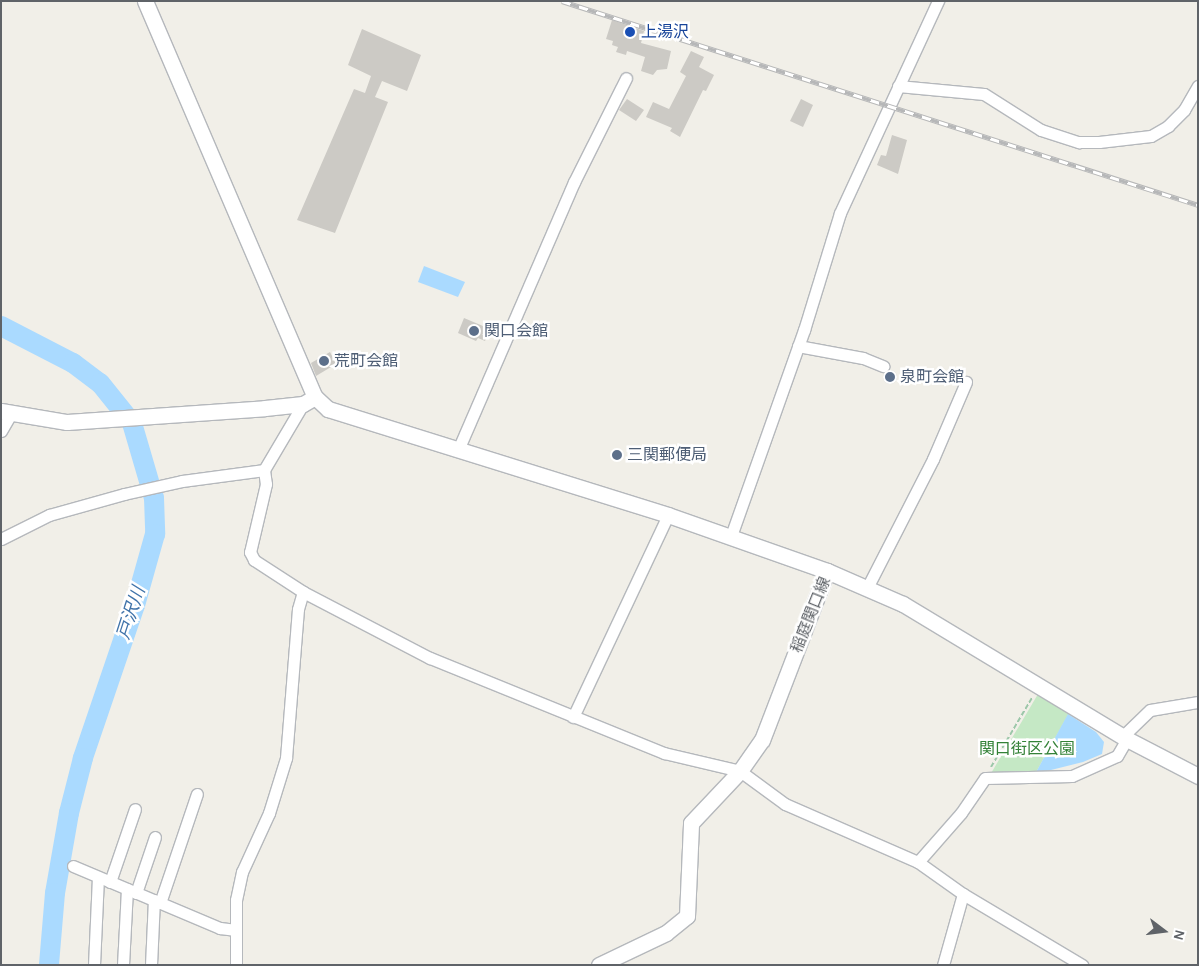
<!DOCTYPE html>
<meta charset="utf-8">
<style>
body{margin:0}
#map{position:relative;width:1199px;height:966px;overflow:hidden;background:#f1efe8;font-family:Karla,"Noto Sans JP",sans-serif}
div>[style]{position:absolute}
.green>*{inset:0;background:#c5e8c5}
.water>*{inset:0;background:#aadaff}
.river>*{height:20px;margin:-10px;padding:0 10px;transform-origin:10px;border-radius:10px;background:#aadaff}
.building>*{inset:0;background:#cccac5}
.round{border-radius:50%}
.path>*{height:2px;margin-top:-1px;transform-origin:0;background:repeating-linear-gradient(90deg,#9cc7a9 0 5px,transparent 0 7.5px)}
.roads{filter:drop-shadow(1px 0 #b5b8bc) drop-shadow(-1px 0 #b5b8bc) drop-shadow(0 1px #b5b8bc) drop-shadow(0 -1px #b5b8bc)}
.street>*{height:11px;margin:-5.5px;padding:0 5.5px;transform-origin:5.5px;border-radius:5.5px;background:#fff}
.secondary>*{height:15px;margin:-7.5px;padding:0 7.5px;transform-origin:7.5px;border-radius:7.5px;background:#fff}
.rail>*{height:5px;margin-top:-2.5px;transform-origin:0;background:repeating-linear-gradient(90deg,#fff 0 9px,#b6b7b8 0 18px);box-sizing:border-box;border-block:1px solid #b6b7b8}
.dots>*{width:14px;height:14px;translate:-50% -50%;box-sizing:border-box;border:2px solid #fff;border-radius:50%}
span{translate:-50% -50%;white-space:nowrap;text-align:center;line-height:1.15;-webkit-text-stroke:5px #fff;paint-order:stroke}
.transit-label{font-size:16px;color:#164399}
.left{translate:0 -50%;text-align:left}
.service-label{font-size:16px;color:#4e5e75}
.street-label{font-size:16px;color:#5f6368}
.park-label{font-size:16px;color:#348238}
.water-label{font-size:18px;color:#4174aa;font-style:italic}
.frame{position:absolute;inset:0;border:2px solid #5f6368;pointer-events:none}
.north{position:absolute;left:1139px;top:906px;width:50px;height:50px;-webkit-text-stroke:4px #fff;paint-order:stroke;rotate:105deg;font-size:14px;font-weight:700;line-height:20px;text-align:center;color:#5f6368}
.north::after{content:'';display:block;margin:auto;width:18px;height:22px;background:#5f6368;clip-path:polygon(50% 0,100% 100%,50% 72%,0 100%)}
</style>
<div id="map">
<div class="green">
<i style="clip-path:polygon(1041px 689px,1072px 708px,1035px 774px,990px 775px)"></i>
</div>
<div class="water">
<i style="clip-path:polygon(424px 266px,465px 282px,458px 297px,418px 282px)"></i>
<i style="clip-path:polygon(1068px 714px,1096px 732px,1104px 742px,1102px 754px,1083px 762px,1035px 774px)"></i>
</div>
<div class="river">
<i style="left:1px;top:326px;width:81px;rotate:27.2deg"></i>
<i style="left:73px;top:363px;width:34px;rotate:37deg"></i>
<i style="left:100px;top:383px;width:51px;rotate:51.3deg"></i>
<i style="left:132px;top:423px;width:78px;rotate:73.7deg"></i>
<i style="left:154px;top:498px;width:36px;rotate:88deg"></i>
<i style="left:155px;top:534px;width:74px;rotate:105.7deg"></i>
<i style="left:135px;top:605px;width:162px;rotate:108.8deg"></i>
<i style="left:83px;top:758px;width:57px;rotate:104.3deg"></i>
<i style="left:69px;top:813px;width:81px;rotate:99.9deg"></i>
<i style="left:55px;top:893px;width:72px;rotate:94.8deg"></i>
</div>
<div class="building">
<i style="clip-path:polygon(612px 20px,644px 31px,641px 43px,671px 51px,667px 69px,657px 70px,653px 75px,641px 71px,645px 57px,627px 51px,626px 55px,616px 52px,618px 47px,612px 45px,613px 41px,606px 39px)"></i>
<i style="clip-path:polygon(362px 29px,421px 55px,407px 91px,382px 81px,375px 97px,388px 102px,335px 233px,297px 220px,354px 89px,365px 93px,371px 76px,348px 65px)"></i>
<i style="clip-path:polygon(691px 51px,704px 57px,699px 67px,714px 75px,706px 91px,703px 90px,680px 137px,670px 131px,672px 128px,646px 117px,653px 102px,669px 109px,686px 76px,680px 72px)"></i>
<i style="clip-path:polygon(627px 99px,644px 110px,636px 121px,619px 110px)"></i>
<i style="clip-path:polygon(801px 99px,813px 105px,803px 127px,790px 121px)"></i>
<i style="clip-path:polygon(892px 135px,907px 140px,898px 174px,877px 165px,881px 155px,886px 156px)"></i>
<i style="clip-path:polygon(464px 318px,490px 329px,485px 341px,478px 338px,476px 341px,458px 333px)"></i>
<i style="clip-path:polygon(330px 352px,336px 364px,316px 376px,311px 363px)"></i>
<i class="round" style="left:883px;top:370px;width:14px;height:14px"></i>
</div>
<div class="path">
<i style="left:991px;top:767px;width:82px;rotate:-59.4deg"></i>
</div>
<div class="roads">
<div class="street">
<i style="left:898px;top:86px;width:86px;rotate:5.3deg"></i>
<i style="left:984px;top:94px;width:67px;rotate:32.3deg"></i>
<i style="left:1041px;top:130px;width:40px;rotate:18deg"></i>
<i style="left:1079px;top:142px;width:20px"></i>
<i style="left:1099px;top:142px;width:52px;rotate:-6.6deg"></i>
<i style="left:1151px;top:136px;width:20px;rotate:-30deg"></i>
<i style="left:1168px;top:126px;width:23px;rotate:-45deg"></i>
<i style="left:1184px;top:110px;width:28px;rotate:-60deg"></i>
<i style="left:798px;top:346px;width:66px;rotate:10.5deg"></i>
<i style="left:863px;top:358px;width:22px;rotate:22deg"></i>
<i style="left:303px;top:404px;width:77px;rotate:120.6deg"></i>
<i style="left:264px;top:470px;width:14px;rotate:82deg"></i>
<i style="left:266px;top:484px;width:70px;rotate:103.2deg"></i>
<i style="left:250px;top:552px;width:9px;rotate:63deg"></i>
<i style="left:254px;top:560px;width:59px;rotate:33.1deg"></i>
<i style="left:303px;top:592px;width:143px;rotate:27.5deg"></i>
<i style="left:430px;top:658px;width:253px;rotate:22.1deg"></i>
<i style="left:664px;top:753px;width:78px;rotate:13.3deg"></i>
<i style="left:740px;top:771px;width:56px;rotate:36.3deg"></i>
<i style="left:785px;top:804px;width:145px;rotate:23.6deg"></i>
<i style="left:918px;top:862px;width:55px;rotate:35.4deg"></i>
<i style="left:963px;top:894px;width:139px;rotate:30.8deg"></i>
<i style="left:1px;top:431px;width:20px;rotate:-60deg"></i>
<i style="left:458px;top:450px;width:292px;rotate:-66.6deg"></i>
<i style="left:574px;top:182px;width:116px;rotate:-63.4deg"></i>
<i style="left:731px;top:536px;width:219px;rotate:-70.5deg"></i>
<i style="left:804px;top:330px;width:122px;rotate:-72.9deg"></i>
<i style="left:840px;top:213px;width:234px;rotate:-65.2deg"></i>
<i style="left:1px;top:539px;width:54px;rotate:-26.6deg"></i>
<i style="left:49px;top:515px;width:78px;rotate:-15.6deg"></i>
<i style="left:124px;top:494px;width:59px;rotate:-12.6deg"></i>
<i style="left:182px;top:481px;width:83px;rotate:-7.6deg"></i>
<i style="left:867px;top:588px;width:145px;rotate:-62.9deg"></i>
<i style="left:933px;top:459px;width:84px;rotate:-66.8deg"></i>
<i style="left:573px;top:717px;width:223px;rotate:-64.8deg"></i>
<i style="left:1123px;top:736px;width:37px;rotate:-44deg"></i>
<i style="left:1150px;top:710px;width:49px;rotate:-9.5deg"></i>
<i style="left:918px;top:862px;width:65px;rotate:-48.7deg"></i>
<i style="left:961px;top:813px;width:42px;rotate:-55.6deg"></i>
<i style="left:985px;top:778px;width:87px;rotate:-1.3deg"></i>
<i style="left:1072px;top:776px;width:49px;rotate:-24deg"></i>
<i style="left:1117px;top:756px;width:20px;rotate:-60deg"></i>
<i style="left:73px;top:866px;width:160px;rotate:22.9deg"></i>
<i style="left:220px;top:928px;width:16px;rotate:7deg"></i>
<i style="left:110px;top:882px;width:77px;rotate:-71.1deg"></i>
<i style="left:136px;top:893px;width:59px;rotate:-71.3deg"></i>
<i style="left:160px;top:903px;width:115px;rotate:-71.3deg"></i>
<i style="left:94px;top:965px;width:88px;rotate:-87.4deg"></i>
<i style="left:123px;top:965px;width:76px;rotate:-87deg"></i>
<i style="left:151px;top:965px;width:65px;rotate:-87.4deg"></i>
<i style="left:236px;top:965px;width:65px;rotate:-90deg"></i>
<i style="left:236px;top:900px;width:29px;rotate:-78deg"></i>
<i style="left:242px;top:872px;width:65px;rotate:-65.4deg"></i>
<i style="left:269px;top:813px;width:58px;rotate:-72.8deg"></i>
<i style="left:286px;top:758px;width:149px;rotate:-85.4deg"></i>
<i style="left:298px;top:609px;width:18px;rotate:-74deg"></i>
<i style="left:943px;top:965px;width:74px;rotate:-74.3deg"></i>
</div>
<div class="secondary">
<i style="left:145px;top:1px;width:431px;rotate:66.8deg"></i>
<i style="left:315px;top:397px;width:18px;rotate:43deg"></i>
<i style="left:328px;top:409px;width:356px;rotate:17.3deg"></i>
<i style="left:668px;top:515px;width:169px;rotate:19.4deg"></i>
<i style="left:827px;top:571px;width:83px;rotate:23.5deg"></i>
<i style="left:903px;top:604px;width:262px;rotate:31.1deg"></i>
<i style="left:1127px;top:739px;width:80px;rotate:27.5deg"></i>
<i style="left:1px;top:411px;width:67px;rotate:9.5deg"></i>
<i style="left:67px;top:422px;width:198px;rotate:-4deg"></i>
<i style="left:265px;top:408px;width:38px;rotate:-6deg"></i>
<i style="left:303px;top:404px;width:14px;rotate:-30deg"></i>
<i style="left:599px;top:965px;width:74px;rotate:-25.5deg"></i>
<i style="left:666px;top:933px;width:27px;rotate:-39deg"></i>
<i style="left:687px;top:916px;width:93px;rotate:-87.5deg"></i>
<i style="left:691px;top:823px;width:71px;rotate:-46.7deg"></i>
<i style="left:740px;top:771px;width:38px;rotate:-55deg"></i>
<i style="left:762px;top:740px;width:181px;rotate:-69deg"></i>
</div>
</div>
<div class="rail">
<i style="left:562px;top:1px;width:668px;rotate:17.78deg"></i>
</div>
<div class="dots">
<i style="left:630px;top:32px;background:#1a4fb4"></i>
<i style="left:474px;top:331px;background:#5c6f8a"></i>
<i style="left:324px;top:361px;background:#5c6f8a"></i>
<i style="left:890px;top:377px;background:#5c6f8a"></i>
<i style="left:617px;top:455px;background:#5c6f8a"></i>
</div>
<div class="transit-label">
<span class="left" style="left:641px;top:32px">上湯沢</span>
</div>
<div class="service-label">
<span class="left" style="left:484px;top:331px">関口会館</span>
<span class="left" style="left:334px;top:361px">荒町会館</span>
<span class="left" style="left:900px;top:377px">泉町会館</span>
<span class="left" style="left:627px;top:455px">三関郵便局</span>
</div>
<div class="street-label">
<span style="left:811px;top:615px;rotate:-68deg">稲庭関口線</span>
</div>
<div class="park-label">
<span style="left:1027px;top:749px">関口街区公園</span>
</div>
<div class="water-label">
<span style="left:131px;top:613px;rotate:-72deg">戸沢川</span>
</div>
<div class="frame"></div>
<div class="north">N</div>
</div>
